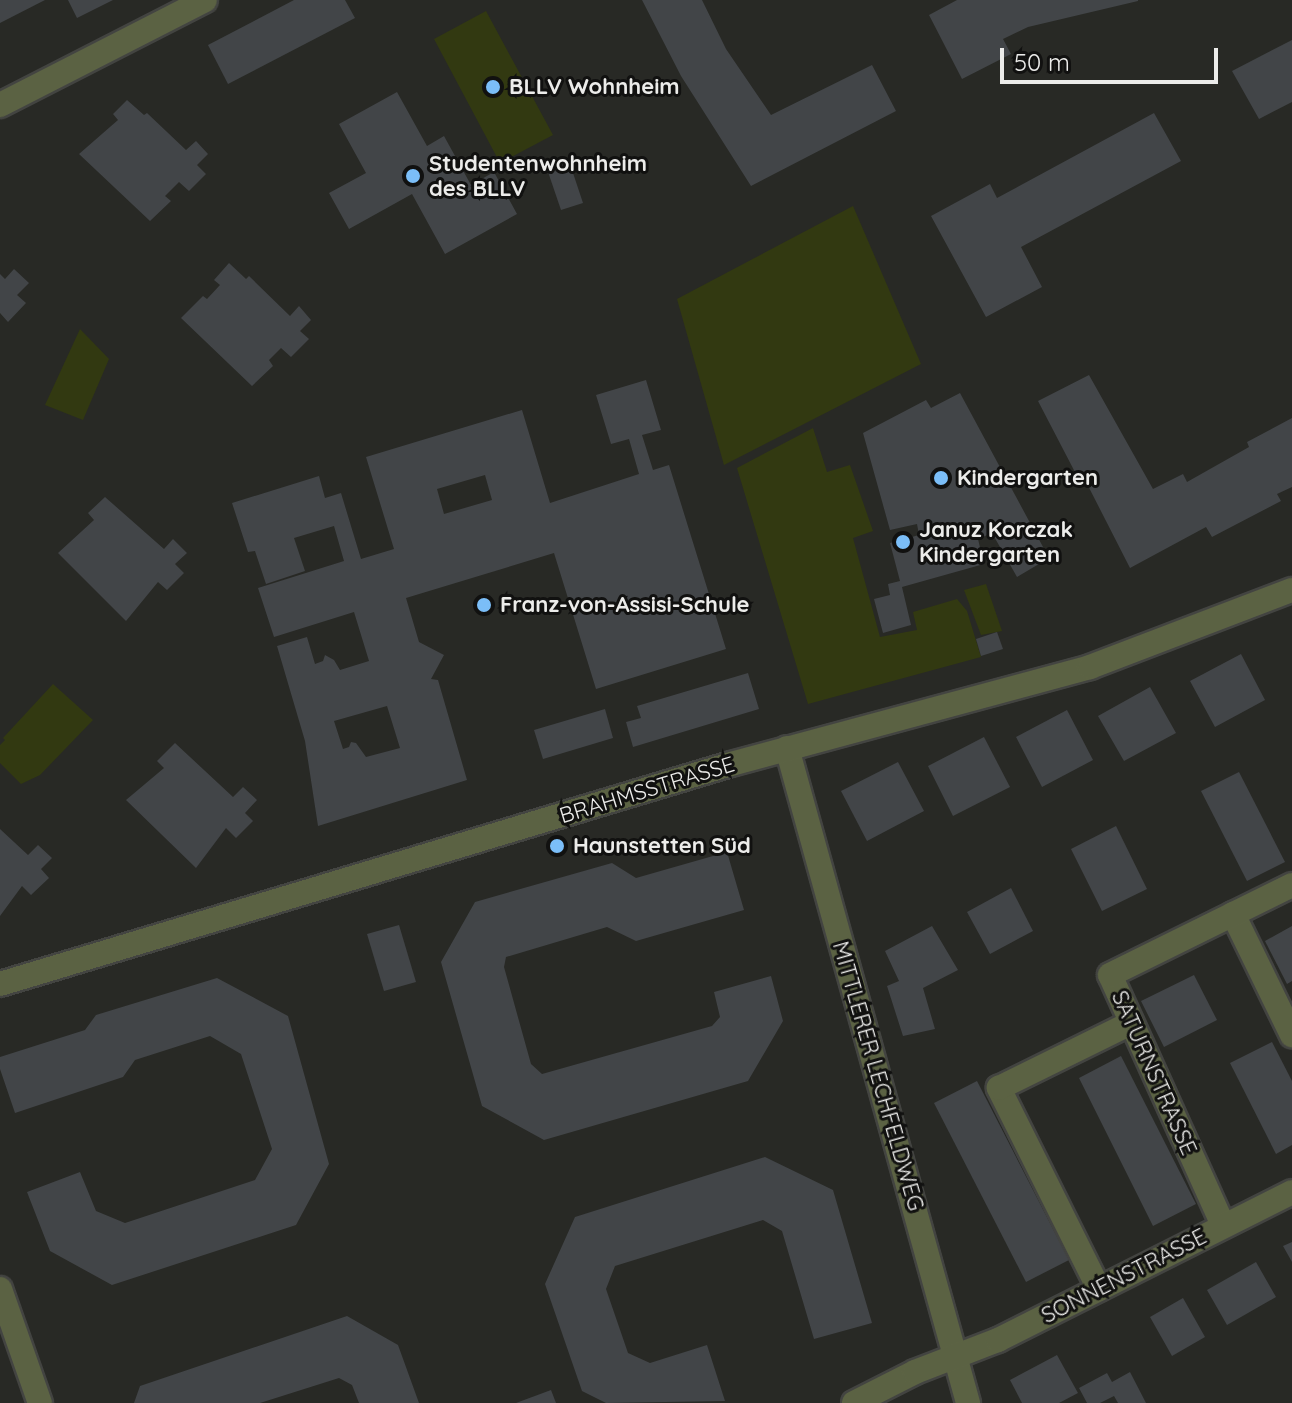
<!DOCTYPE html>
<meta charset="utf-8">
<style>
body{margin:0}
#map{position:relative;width:1292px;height:1403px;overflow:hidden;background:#282925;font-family:Quicksand,sans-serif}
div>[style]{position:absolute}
.green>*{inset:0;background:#323911}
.building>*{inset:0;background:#424548}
.roads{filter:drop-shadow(2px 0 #434441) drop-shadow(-2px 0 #434441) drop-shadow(0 2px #434441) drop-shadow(0 -2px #434441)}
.minor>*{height:24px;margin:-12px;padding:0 12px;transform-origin:12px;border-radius:12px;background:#5b6243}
.dots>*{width:22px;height:22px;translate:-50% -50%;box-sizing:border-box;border:4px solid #111110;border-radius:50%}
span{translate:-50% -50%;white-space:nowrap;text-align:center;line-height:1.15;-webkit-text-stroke:6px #111110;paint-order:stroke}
.poi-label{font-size:22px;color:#ececea;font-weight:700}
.left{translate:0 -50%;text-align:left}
.street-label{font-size:22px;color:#ececea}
.scale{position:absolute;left:1000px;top:48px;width:218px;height:36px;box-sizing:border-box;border:4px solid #ececea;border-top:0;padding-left:10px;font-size:24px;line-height:28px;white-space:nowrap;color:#ececea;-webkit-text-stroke:6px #111110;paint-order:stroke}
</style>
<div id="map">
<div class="green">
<i style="clip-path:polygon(486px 11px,553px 135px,500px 163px,434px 39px)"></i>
<i style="clip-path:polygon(853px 206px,921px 364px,724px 465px,677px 299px)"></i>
<i style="clip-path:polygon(80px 329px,109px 359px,83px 420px,45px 405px)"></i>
<i style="clip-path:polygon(813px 428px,827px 472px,850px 465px,873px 531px,853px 538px,880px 637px,917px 630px,913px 612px,957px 599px,967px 611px,981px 657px,808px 704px,737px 468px)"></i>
<i style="clip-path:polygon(986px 584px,1002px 631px,981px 635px,964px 590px)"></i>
<i style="clip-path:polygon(53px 684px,93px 720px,40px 775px,21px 784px,0 763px,0 745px,5px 740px,3px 738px)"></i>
</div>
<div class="building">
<i style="clip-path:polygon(0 0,45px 0,0 23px)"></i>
<i style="clip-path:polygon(68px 0,113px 0,77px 18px)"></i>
<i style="clip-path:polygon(294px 0,345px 0,355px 18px,228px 84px,208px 45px)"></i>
<i style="clip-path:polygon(642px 0,702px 0,726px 49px,771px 115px,872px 65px,896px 111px,751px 186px,681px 76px)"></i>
<i style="clip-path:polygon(957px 0,1138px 0,1138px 1px,1028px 27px,1003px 39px,1011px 54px,962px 79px,929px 15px)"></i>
<i style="clip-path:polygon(1292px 40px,1292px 102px,1259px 119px,1232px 71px)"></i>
<i style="clip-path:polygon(397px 92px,427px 146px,444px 136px,471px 185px,494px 172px,517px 214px,445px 254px,412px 194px,349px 229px,329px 193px,366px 173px,339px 124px)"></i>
<i style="clip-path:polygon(127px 100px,144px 115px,147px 113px,186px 150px,196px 141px,208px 154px,197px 165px,206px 174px,189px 191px,179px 182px,165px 196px,171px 201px,150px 221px,79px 154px,118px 120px,113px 114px)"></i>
<i style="clip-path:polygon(1154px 113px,1181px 161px,1021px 247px,1042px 287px,986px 317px,931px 216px,990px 184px,997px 198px)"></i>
<i style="clip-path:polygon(568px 158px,583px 203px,561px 210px,546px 166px)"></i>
<i style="clip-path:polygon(229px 263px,246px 279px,249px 276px,290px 316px,299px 306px,311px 320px,300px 331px,309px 339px,291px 357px,281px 348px,269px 360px,273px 366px,252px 386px,181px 318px,203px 296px,207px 299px,220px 285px,214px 280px)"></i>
<i style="clip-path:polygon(14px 269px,29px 283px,17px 295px,26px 303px,8px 322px,0 313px,0 274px,5px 279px)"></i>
<i style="clip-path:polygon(1089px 375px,1153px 489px,1183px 474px,1187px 482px,1249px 447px,1247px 442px,1292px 418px,1292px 487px,1277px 494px,1281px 501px,1212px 537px,1206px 527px,1130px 568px,1081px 472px,1077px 476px,1038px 401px)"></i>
<i style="clip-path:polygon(evenodd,646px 380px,661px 430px,642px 435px,653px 470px,669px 465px,726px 649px,596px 689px,554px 553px,406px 598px,419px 642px,444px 655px,431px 679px,438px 680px,467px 780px,318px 826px,305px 741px,277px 646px,307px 637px,315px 664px,323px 661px,325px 655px,334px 660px,340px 670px,369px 661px,354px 612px,274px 637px,258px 588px,344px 561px,334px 526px,294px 538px,305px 571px,266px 584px,255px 551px,248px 552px,232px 503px,319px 476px,325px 498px,341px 493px,361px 559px,394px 549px,366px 457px,522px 410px,550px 503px,639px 474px,629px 439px,611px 444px,596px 395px,646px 380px,485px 475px,492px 500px,444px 514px,437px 489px,485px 475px,646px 380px,387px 706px,400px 748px,366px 757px,356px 743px,351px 742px,349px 747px,343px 749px,334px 721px,387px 706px)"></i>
<i style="clip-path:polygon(960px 393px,1049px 558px,1017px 577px,992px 533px,978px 539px,984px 564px,902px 587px,911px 625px,883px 633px,874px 599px,890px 595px,888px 584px,900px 581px,890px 543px,919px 535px,917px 524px,890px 530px,863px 433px,926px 400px,931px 408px)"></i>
<i style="clip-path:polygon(105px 497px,164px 549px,173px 539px,187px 553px,175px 564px,184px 573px,167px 590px,158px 582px,126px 621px,58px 553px,94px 520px,88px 513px)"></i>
<i style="clip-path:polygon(997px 632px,1003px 649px,981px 656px,976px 639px)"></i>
<i style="clip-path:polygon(1241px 654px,1265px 700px,1215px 727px,1190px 681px)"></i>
<i style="clip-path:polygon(748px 673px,759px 709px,633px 747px,626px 722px,641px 718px,637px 706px)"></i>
<i style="clip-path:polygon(1150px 687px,1176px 733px,1124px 761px,1098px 716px)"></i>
<i style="clip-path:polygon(605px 709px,613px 738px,543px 759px,534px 730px)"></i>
<i style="clip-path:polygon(1067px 710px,1093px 760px,1042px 787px,1016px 737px)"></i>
<i style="clip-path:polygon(984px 737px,1010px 787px,953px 816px,928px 766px)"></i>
<i style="clip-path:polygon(175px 743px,233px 797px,243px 787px,257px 800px,245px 813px,253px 821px,236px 838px,226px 828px,196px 868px,126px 800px,164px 768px,157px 761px)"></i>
<i style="clip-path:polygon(898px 762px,924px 811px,867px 841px,841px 791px)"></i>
<i style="clip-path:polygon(1239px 772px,1285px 862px,1247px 881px,1201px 791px)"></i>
<i style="clip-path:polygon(1116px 826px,1147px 889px,1102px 911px,1071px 849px)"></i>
<i style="clip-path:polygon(0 829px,28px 855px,38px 845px,52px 858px,41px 869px,49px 878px,31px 895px,22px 886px,0 916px)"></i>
<i style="clip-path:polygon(727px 852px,744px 910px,636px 941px,607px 927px,506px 957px,504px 967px,531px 1064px,542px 1074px,712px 1026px,720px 1017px,714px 992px,771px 976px,783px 1021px,748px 1081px,544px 1140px,482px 1106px,441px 962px,475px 902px,612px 863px,636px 878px)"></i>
<i style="clip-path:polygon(1011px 888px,1033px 931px,990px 954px,967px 912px)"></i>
<i style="clip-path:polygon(399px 925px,416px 982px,384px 991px,367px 934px)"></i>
<i style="clip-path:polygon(932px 926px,958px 970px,923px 988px,935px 1029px,903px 1036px,887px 986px,899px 981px,885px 951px)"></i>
<i style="clip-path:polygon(1292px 926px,1292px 981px,1287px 984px,1265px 941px)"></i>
<i style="clip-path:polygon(1194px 975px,1217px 1020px,1164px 1047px,1141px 1001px)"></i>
<i style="clip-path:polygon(217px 978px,288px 1016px,329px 1164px,296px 1225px,112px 1285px,50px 1251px,27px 1192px,80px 1172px,96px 1211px,125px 1223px,255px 1180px,272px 1149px,241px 1054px,210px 1036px,135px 1060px,123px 1077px,15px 1113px,0 1069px,0 1057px,85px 1030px,96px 1015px)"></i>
<i style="clip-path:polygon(1272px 1042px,1292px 1081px,1292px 1145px,1276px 1154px,1230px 1063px)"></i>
<i style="clip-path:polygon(1121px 1056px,1196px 1204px,1153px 1226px,1079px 1078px)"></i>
<i style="clip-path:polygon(977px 1081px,1069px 1260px,1026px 1282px,934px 1103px)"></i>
<i style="clip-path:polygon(765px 1157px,833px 1190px,872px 1323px,814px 1339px,782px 1231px,763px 1220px,615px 1266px,606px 1289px,628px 1353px,650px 1363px,707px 1345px,725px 1401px,606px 1403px,582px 1391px,545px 1284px,575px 1217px)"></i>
<i style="clip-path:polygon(1292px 1242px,1292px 1262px,1283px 1246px)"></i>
<i style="clip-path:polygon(1256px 1262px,1276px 1297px,1227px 1325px,1207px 1290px)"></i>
<i style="clip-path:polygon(1183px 1298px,1205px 1337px,1172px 1356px,1150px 1317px)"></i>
<i style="clip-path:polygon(347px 1316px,398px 1345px,419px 1403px,359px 1403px,352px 1385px,339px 1378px,260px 1403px,134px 1403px,140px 1386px)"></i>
<i style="clip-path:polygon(1057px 1355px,1078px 1393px,1059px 1403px,1022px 1403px,1010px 1380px)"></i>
<i style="clip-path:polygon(1130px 1372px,1146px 1403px,1118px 1403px,1114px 1396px,1100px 1403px,1087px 1403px,1079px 1388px,1107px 1373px,1112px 1382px)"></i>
<i style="clip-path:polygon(551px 1390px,556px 1403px,516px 1403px)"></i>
</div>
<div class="roads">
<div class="minor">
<i style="left:0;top:105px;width:230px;rotate:-27.1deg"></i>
<i style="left:787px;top:748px;width:680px;rotate:74.55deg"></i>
<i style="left:1233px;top:914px;width:135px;rotate:64deg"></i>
<i style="left:0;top:984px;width:763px;rotate:-16.75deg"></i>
<i style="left:731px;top:764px;width:372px;rotate:-15.1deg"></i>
<i style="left:1090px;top:667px;width:216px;rotate:-20.9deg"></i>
<i style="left:1223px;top:1225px;width:274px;rotate:-114.3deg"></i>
<i style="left:1110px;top:975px;width:203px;rotate:-26.3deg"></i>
<i style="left:0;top:1289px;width:121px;rotate:70.7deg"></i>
<i style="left:1099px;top:1289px;width:225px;rotate:-116.5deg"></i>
<i style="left:999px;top:1088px;width:147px;rotate:-26.2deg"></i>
<i style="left:854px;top:1403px;width:68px;rotate:-26.9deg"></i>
<i style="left:915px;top:1372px;width:89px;rotate:-21.1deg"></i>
<i style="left:998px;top:1340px;width:329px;rotate:-26.7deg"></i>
</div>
</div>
<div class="dots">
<i style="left:493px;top:87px;background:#7bbef8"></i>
<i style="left:413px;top:176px;background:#7bbef8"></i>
<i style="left:941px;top:478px;background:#7bbef8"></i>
<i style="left:903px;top:542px;background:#7bbef8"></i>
<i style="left:484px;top:605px;background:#7bbef8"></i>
<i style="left:557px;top:846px;background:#7bbef8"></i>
</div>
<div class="poi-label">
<span class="left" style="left:509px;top:87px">BLLV Wohnheim</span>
<span class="left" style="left:429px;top:176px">Studentenwohnheim<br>des BLLV</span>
<span class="left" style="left:957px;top:478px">Kindergarten</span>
<span class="left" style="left:919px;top:542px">Januz Korczak<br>Kindergarten</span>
<span class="left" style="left:500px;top:605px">Franz-von-Assisi-Schule</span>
<span class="left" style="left:573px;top:846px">Haunstetten Süd</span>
</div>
<div class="street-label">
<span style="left:647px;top:790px;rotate:-17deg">BRAHMSSTRASSE</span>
<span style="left:1154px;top:1073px;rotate:66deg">SATURNSTRASSE</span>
<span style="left:878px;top:1076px;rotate:74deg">MITTLERER LECHFELDWEG</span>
<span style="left:1124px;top:1276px;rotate:-27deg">SONNENSTRASSE</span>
</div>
<div class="scale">50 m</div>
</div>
